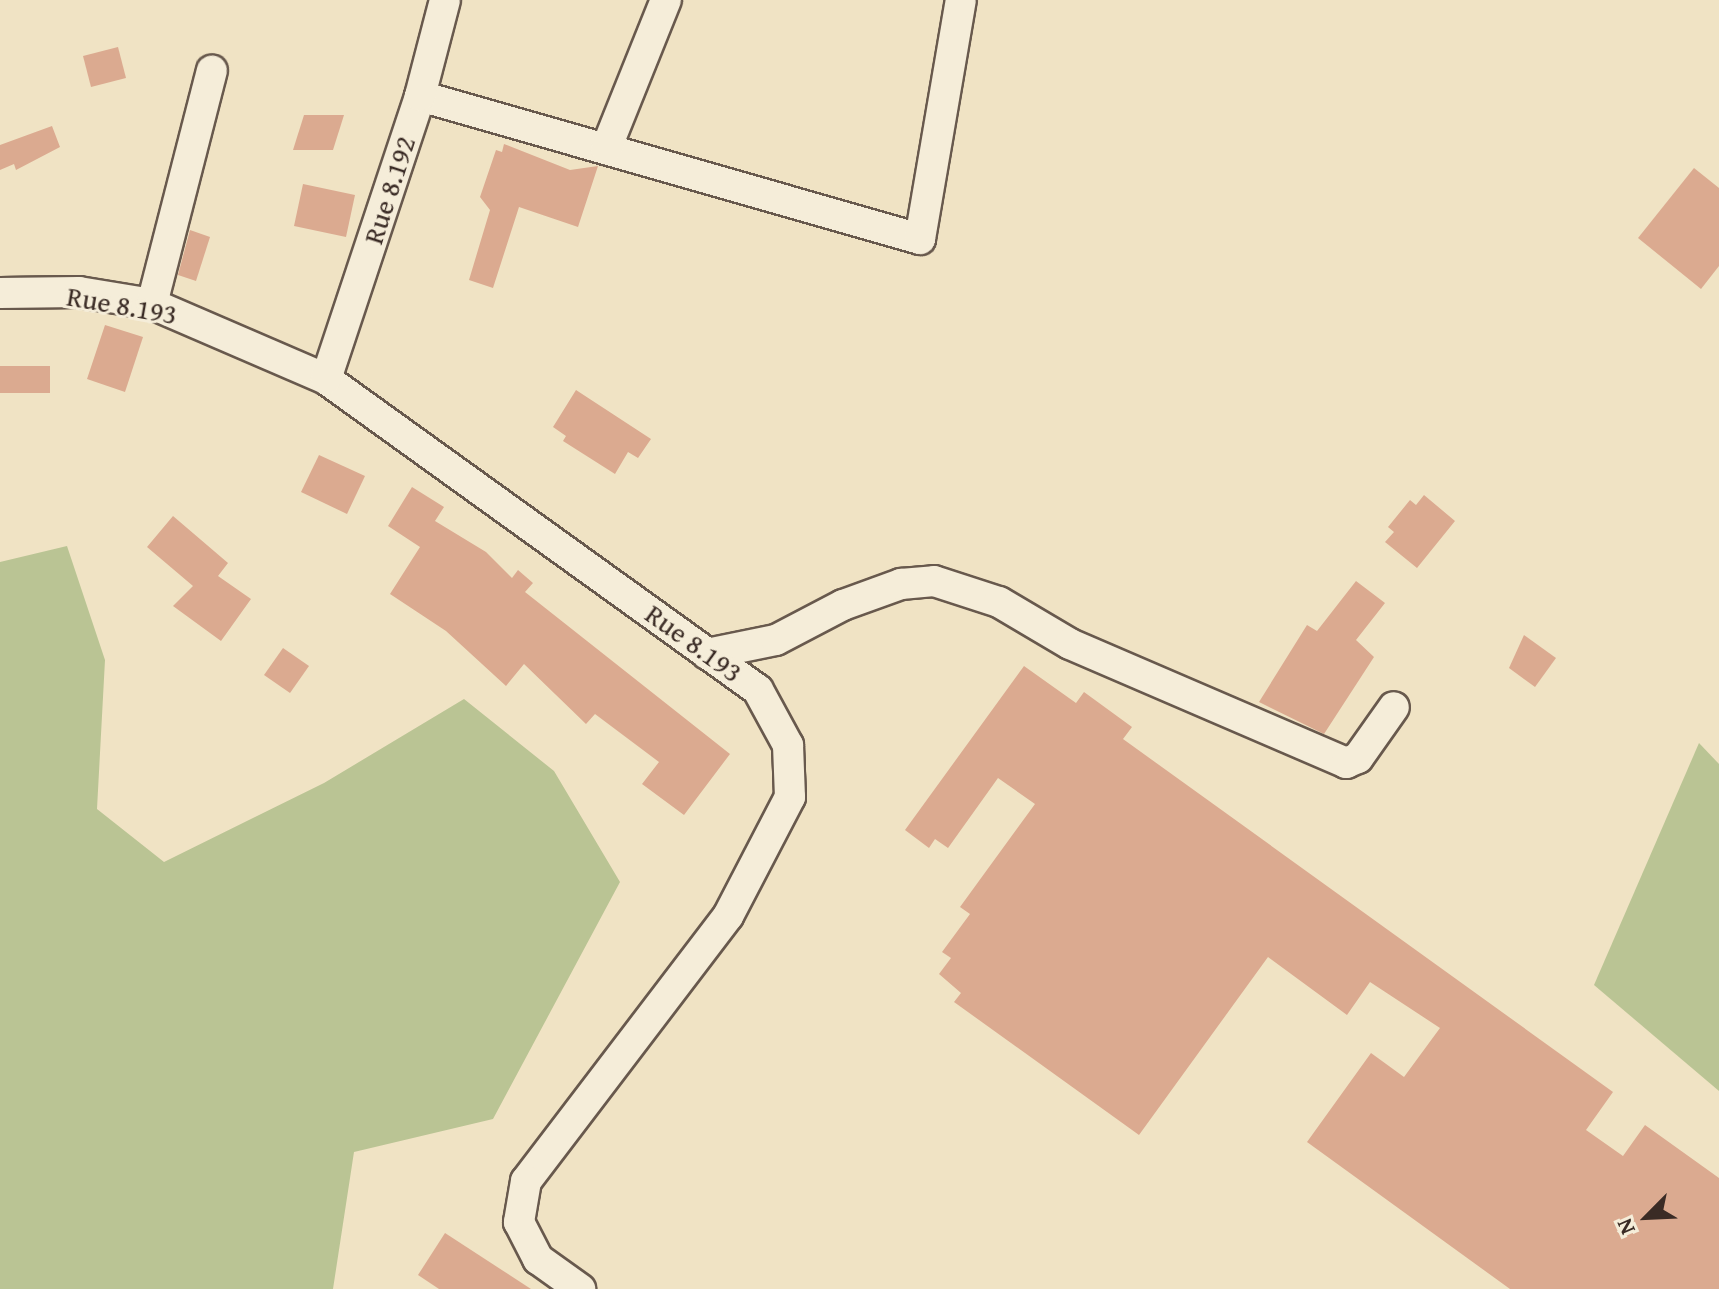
<!DOCTYPE html>
<style>
body{margin:0}
#map{position:relative;width:1719px;height:1289px;overflow:hidden;background:#f0e3c4;font-family:"Gentium Book Plus",serif}
div>[style]{position:absolute}
.green>*{inset:0;background:#bac494}
.building>*{inset:0;background:#dbaa90}
.roads{filter:drop-shadow(2px 0 #68594d) drop-shadow(-2px 0 #68594d) drop-shadow(0 2px #68594d) drop-shadow(0 -2px #68594d)}
.minor>*{height:30px;margin:-15px;padding:0 15px;transform-origin:15px;border-radius:15px;background:#f5edd9}
span{translate:-50% -50%;white-space:nowrap;text-align:center;line-height:1.15;-webkit-text-stroke:6px #f5edd9;paint-order:stroke}
.street-label{font-size:28px;color:#3a2b25}
.north{position:absolute;left:1607px;top:1177px;width:80px;height:80px;-webkit-text-stroke:6px #f5edd9;paint-order:stroke;rotate:246deg;font-size:22px;font-weight:700;line-height:32px;text-align:center;color:#3a2b25}
.north::after{content:'';display:block;margin:auto;width:28px;height:36px;background:#3a2b25;clip-path:polygon(50% 0,100% 100%,50% 72%,0 100%)}
</style>
<div id="map">
<div class="green">
<i style="clip-path:polygon(67px 546px,105px 660px,97px 809px,164px 862px,324px 783px,464px 699px,554px 771px,620px 882px,493px 1119px,354px 1152px,333px 1289px,0 1289px,0 562px)"></i>
<i style="clip-path:polygon(1699px 743px,1719px 764px,1719px 1091px,1594px 985px)"></i>
</div>
<div class="building">
<i style="clip-path:polygon(118px 47px,126px 78px,91px 87px,83px 56px)"></i>
<i style="clip-path:polygon(304px 115px,344px 115px,333px 150px,293px 150px)"></i>
<i style="clip-path:polygon(52px 126px,60px 147px,16px 170px,14px 164px,0 170px,0 145px)"></i>
<i style="clip-path:polygon(504px 144px,570px 170px,598px 166px,578px 227px,519px 207px,493px 288px,469px 280px,490px 210px,480px 197px,496px 150px,502px 152px)"></i>
<i style="clip-path:polygon(1694px 168px,1719px 188px,1719px 266px,1701px 289px,1638px 238px)"></i>
<i style="clip-path:polygon(303px 184px,355px 195px,346px 237px,294px 226px)"></i>
<i style="clip-path:polygon(190px 230px,210px 237px,196px 281px,178px 275px)"></i>
<i style="clip-path:polygon(105px 325px,143px 337px,125px 392px,87px 379px)"></i>
<i style="clip-path:polygon(0 366px,50px 366px,50px 393px,0 393px)"></i>
<i style="clip-path:polygon(576px 390px,651px 439px,638px 458px,628px 452px,615px 474px,563px 441px,566px 436px,553px 427px)"></i>
<i style="clip-path:polygon(319px 455px,365px 476px,347px 514px,301px 492px)"></i>
<i style="clip-path:polygon(412px 487px,444px 507px,435px 521px,486px 552px,512px 578px,518px 570px,533px 583px,525px 592px,730px 754px,684px 815px,642px 784px,659px 762px,595px 714px,586px 724px,524px 664px,506px 686px,446px 631px,390px 594px,420px 547px,388px 526px)"></i>
<i style="clip-path:polygon(1424px 495px,1455px 521px,1417px 568px,1385px 542px,1394px 532px,1388px 527px,1410px 500px,1416px 505px)"></i>
<i style="clip-path:polygon(173px 516px,228px 563px,218px 576px,251px 599px,221px 641px,173px 606px,193px 586px,147px 547px)"></i>
<i style="clip-path:polygon(1356px 581px,1385px 603px,1356px 640px,1374px 657px,1324px 734px,1259px 702px,1307px 625px,1317px 631px)"></i>
<i style="clip-path:polygon(1524px 635px,1556px 658px,1535px 687px,1509px 668px)"></i>
<i style="clip-path:polygon(283px 648px,309px 666px,290px 693px,264px 675px)"></i>
<i style="clip-path:polygon(1024px 666px,1076px 703px,1084px 692px,1132px 727px,1123px 739px,1613px 1092px,1586px 1130px,1623px 1156px,1645px 1125px,1719px 1178px,1719px 1289px,1510px 1289px,1307px 1142px,1371px 1053px,1404px 1077px,1440px 1028px,1370px 982px,1347px 1015px,1268px 957px,1139px 1135px,954px 1002px,961px 993px,939px 974px,951px 958px,942px 952px,970px 914px,960px 907px,1035px 804px,998px 778px,948px 848px,935px 839px,929px 848px,905px 830px)"></i>
<i style="clip-path:polygon(445px 1233px,531px 1289px,439px 1289px,418px 1275px)"></i>
</div>
<div class="roads">
<div class="minor">
<i style="left:420px;top:96px;width:520px;rotate:15.96deg"></i>
<i style="left:920px;top:239px;width:242px;rotate:-80.3deg"></i>
<i style="left:606px;top:149px;width:161px;rotate:-68.1deg"></i>
<i style="left:0;top:293px;width:79px;rotate:-0.7deg"></i>
<i style="left:79px;top:292px;width:74px;rotate:9.3deg"></i>
<i style="left:152px;top:304px;width:189px;rotate:23.3deg"></i>
<i style="left:326px;top:379px;width:532px;rotate:35.75deg"></i>
<i style="left:758px;top:690px;width:63px;rotate:61.4deg"></i>
<i style="left:788px;top:745px;width:52px;rotate:87.8deg"></i>
<i style="left:790px;top:797px;width:134px;rotate:117.5deg"></i>
<i style="left:728px;top:916px;width:333px;rotate:127.3deg"></i>
<i style="left:526px;top:1181px;width:42px;rotate:99.7deg"></i>
<i style="left:519px;top:1222px;width:42px;rotate:62.8deg"></i>
<i style="left:538px;top:1259px;width:52px;rotate:35.5deg"></i>
<i style="left:152px;top:304px;width:241px;rotate:-75.6deg"></i>
<i style="left:326px;top:379px;width:298px;rotate:-71.6deg"></i>
<i style="left:420px;top:96px;width:99px;rotate:-75.4deg"></i>
<i style="left:707px;top:654px;width:70px;rotate:-11.5deg"></i>
<i style="left:776px;top:640px;width:76px;rotate:-27.6deg"></i>
<i style="left:843px;top:605px;width:62px;rotate:-19.9deg"></i>
<i style="left:901px;top:584px;width:33px;rotate:-5deg"></i>
<i style="left:934px;top:581px;width:68px;rotate:17.9deg"></i>
<i style="left:999px;top:602px;width:82px;rotate:30.6deg"></i>
<i style="left:1070px;top:644px;width:301px;rotate:23.3deg"></i>
<i style="left:1346px;top:763px;width:13px;rotate:-23deg"></i>
<i style="left:1358px;top:758px;width:62px;rotate:-54.8deg"></i>
</div>
</div>
<div class="street-label">
<span style="left:389px;top:190px;rotate:-72deg">Rue 8.192</span>
<span style="left:122px;top:305px;rotate:10deg">Rue 8.193</span>
<span style="left:694px;top:643px;rotate:36deg">Rue 8.193</span>
</div>
<div class="north">N</div>
</div>
